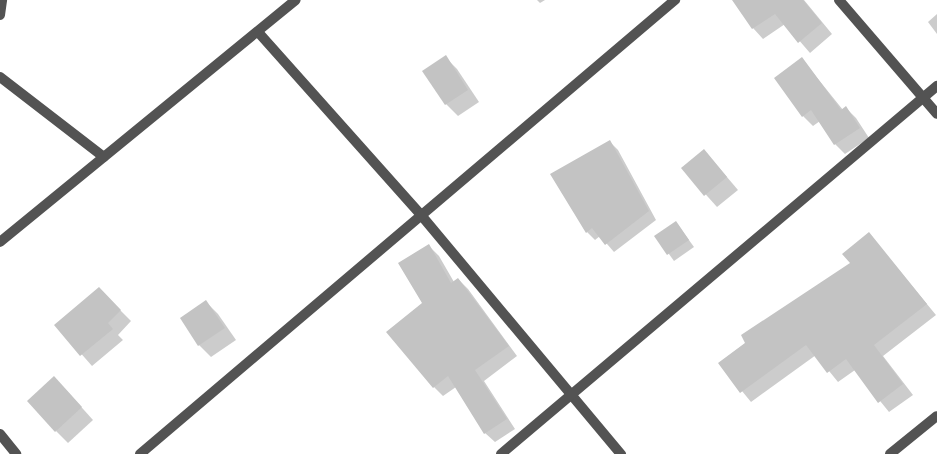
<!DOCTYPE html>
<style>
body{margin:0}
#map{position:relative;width:937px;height:454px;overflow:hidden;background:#fff;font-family:"Space Grotesk",sans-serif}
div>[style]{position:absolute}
.shadow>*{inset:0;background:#0003}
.building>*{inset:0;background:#c3c3c3}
.minor>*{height:10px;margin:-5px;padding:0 5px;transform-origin:5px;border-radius:5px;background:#535353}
span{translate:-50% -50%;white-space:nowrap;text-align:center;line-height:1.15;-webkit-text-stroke:4px #fff;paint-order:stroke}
</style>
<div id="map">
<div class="shadow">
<i style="clip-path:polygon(537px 0,545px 0,540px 3px)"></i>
<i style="clip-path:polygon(751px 0,804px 0,832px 34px,810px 53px,785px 24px,763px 39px,753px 28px)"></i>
<i style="clip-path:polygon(937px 14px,937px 34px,928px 22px)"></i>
<i style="clip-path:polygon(445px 57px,457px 69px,479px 102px,458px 116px,446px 104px)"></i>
<i style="clip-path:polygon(802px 59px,843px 110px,846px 108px,856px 118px,869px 138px,845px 154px,835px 144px,820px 121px,813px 126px,803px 116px,776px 78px)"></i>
<i style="clip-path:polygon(610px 142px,618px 150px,656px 220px,614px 252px,600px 236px,595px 240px,587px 232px)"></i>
<i style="clip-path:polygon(704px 150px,738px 190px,717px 207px,682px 168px)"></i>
<i style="clip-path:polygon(676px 222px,694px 247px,674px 261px,656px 236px)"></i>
<i style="clip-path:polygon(869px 234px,936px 315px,883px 356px,913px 395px,889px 412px,855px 370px,838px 382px,816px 355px,751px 402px,719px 363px,852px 263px)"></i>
<i style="clip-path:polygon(429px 246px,439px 256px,454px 282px,458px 279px,468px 289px,517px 356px,484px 381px,515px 429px,495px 442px,485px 433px,456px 387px,443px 396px,434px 387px,424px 303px)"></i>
<i style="clip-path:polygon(99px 289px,131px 321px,118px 335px,123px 340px,92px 366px,56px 325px)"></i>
<i style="clip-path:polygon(206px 302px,218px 314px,236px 340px,211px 357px,199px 345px)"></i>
<i style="clip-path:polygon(66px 390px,93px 420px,68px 443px,56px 431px)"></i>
</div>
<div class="building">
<i style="clip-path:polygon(732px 0,803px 0,822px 23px,798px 43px,775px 14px,752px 29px)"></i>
<i style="clip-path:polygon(446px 55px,468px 90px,445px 105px,422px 71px)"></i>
<i style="clip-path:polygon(802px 57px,841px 110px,846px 106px,860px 128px,834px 145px,811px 110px,802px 117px,774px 78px)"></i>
<i style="clip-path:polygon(610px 140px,649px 211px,605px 245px,592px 228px,586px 233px,550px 174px)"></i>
<i style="clip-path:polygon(704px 149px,727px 177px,704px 196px,681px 168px)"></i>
<i style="clip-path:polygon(676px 221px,689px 240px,667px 255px,654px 236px)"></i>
<i style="clip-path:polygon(869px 232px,927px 304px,874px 345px,903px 384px,878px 403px,846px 359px,827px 373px,806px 345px,740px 393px,718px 363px,745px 343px,741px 335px,850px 263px,842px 254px)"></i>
<i style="clip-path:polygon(429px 244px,451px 283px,458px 278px,509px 346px,475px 370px,507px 419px,484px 434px,448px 376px,433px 388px,386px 332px,422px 303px,398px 263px)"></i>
<i style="clip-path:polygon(99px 287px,121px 310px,108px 323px,113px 329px,80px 356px,54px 325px)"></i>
<i style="clip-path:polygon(206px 300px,225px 328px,198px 346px,180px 318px)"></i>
<i style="clip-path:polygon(54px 376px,82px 407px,55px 432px,27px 401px)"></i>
</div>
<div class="minor">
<i style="left:839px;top:0;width:150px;rotate:49.3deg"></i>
<i style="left:0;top:15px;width:15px;rotate:-82deg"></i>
<i style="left:258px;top:32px;width:245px;rotate:48.3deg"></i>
<i style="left:421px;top:215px;width:312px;rotate:50.1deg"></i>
<i style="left:0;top:77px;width:131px;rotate:37.6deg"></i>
<i style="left:0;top:242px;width:382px;rotate:-39.3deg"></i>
<i style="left:0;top:434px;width:26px;rotate:51deg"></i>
<i style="left:140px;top:454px;width:702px;rotate:-40.32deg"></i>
<i style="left:501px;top:454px;width:571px;rotate:-40.17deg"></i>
<i style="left:890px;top:454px;width:60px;rotate:-39deg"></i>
</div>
</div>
